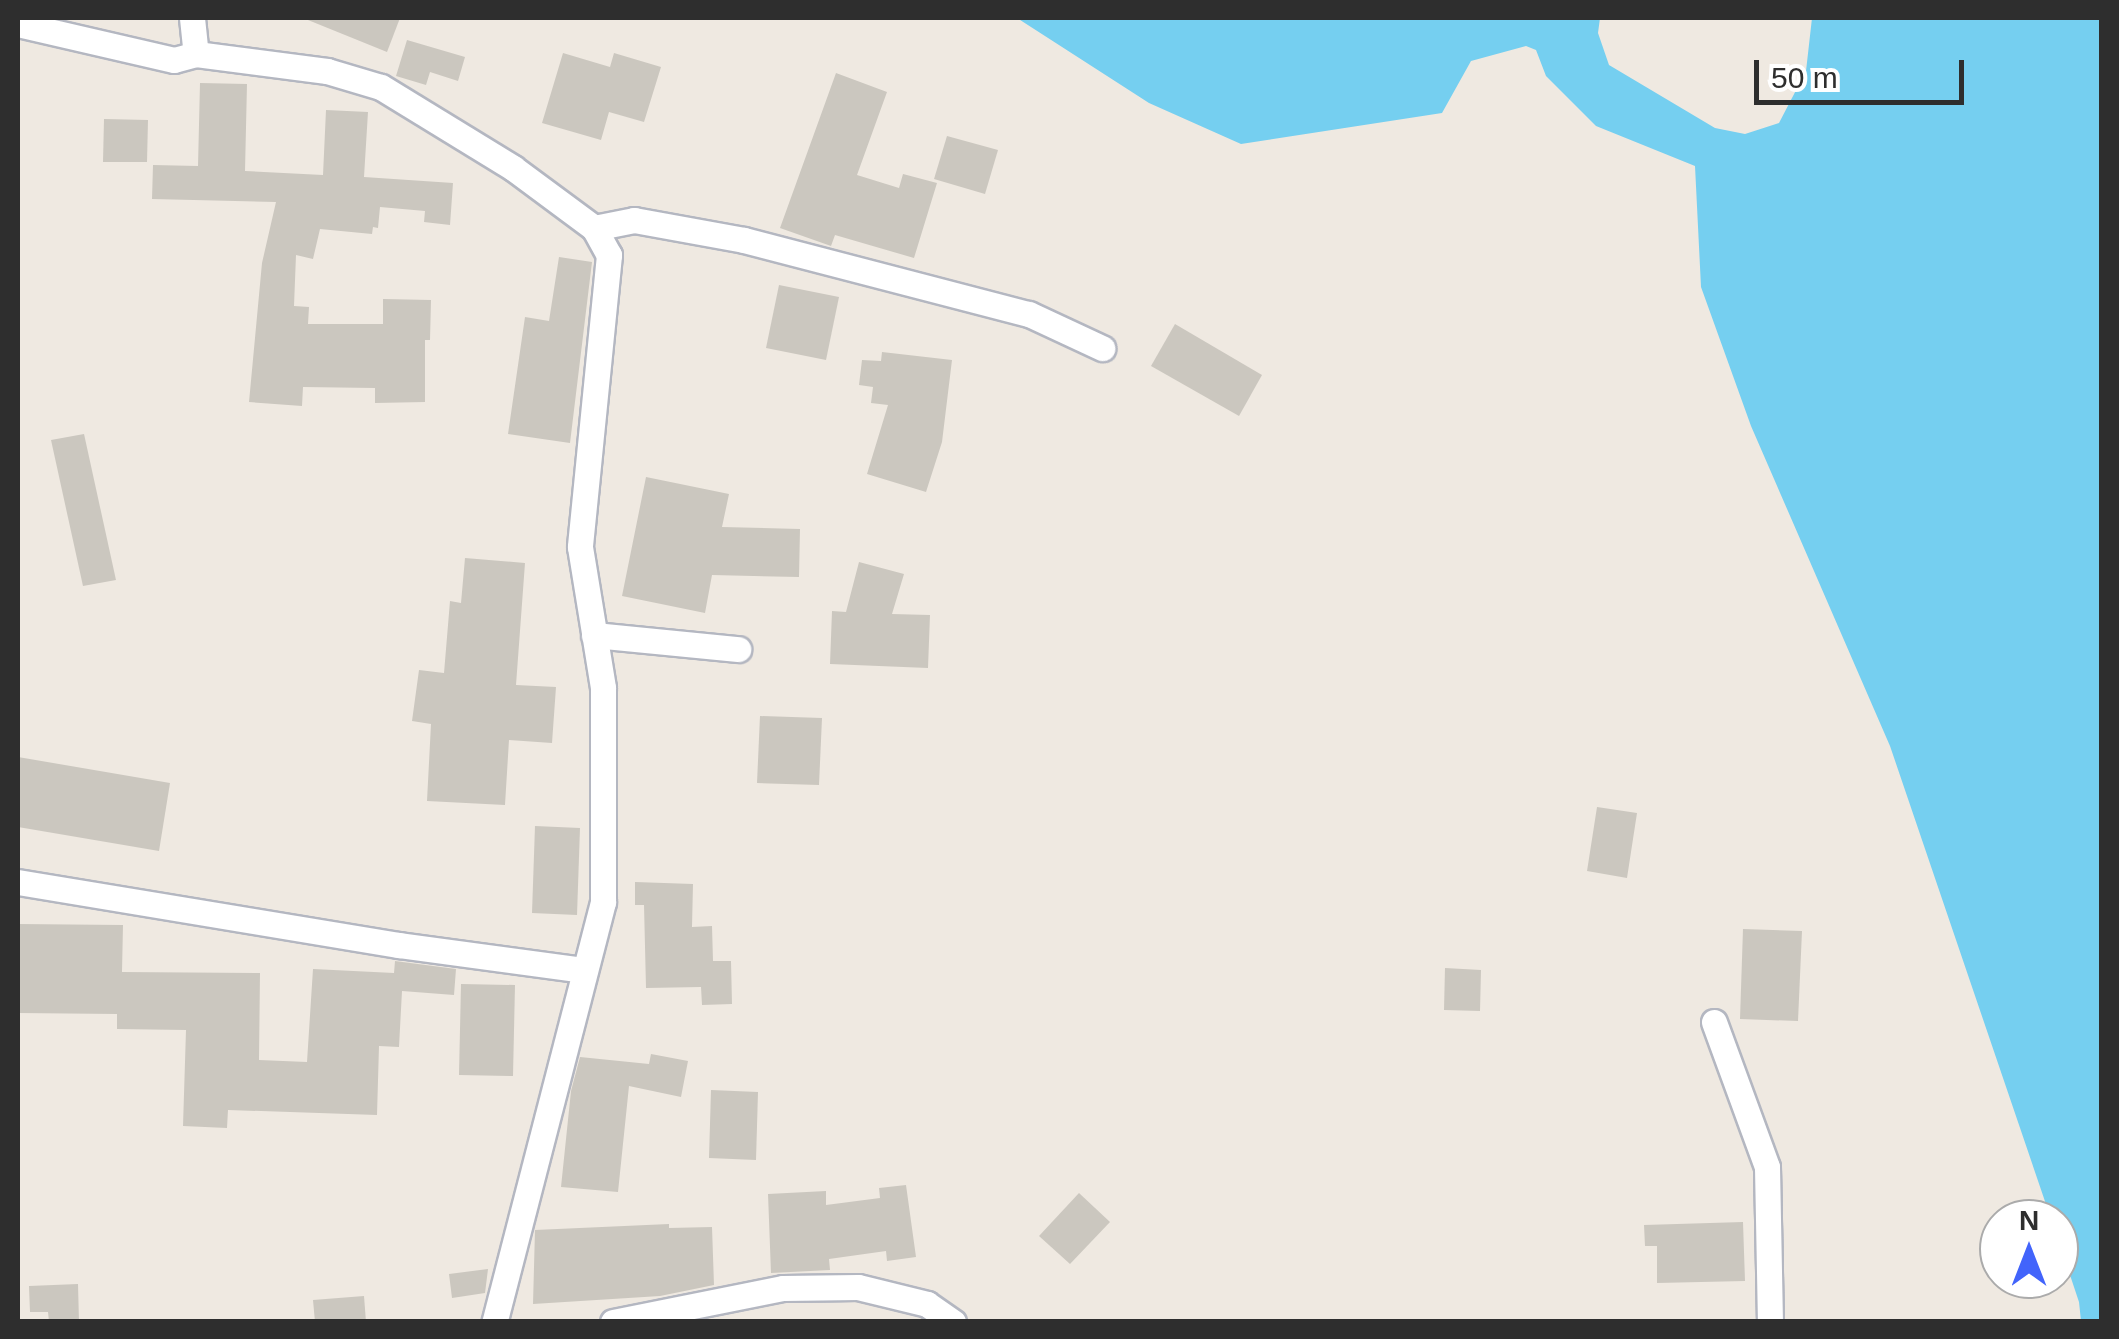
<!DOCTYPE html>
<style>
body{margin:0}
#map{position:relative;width:2119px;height:1339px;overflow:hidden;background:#efe9e1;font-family:Helvetica,sans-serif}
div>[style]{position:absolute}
.water>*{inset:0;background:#75cff0}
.building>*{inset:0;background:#cbc7bf}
.roads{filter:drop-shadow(2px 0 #b4b7c1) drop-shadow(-2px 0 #b4b7c1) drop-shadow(0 2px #b4b7c1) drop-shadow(0 -2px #b4b7c1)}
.minor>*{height:25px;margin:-12.5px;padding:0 12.5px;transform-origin:12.5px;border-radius:12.5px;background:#fff}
span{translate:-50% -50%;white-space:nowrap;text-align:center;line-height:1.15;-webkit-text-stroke:8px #fff;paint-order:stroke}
.frame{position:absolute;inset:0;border:20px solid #2e2e2e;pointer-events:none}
.north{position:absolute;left:1979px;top:1199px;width:100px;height:100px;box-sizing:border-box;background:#fff;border:2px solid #ababab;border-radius:50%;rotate:0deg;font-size:28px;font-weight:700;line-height:40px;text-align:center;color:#2e2e2e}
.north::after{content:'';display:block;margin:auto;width:35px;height:45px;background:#4264fb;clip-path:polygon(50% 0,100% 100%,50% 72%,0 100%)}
.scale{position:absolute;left:1754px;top:60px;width:210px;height:45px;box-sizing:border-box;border:5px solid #2e2e2e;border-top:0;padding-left:12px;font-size:30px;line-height:35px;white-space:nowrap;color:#2e2e2e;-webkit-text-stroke:8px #fff;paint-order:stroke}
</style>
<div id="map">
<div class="water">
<i style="clip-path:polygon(1017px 18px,1600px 18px,1598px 33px,1609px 65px,1715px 128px,1745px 134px,1779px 123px,1806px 71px,1812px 18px,2101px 18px,2101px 1321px,2081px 1321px,2079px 1302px,2059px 1242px,2059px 1219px,2051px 1219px,1890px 746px,1751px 426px,1701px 287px,1695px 166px,1596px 126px,1546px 76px,1536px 50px,1526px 46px,1471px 61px,1442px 113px,1241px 144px,1149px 103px)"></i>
</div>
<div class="building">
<i style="clip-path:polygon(303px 18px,400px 18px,387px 52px)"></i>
<i style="clip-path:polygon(407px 40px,465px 57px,458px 81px,430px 72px,426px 85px,396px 76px)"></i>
<i style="clip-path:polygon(563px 53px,610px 67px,614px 53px,661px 67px,644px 122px,609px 112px,601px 140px,542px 123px)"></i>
<i style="clip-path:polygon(836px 73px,887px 92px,857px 175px,899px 188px,903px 174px,937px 183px,914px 258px,835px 235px,831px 246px,780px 228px)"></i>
<i style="clip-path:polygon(200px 83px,247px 84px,245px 171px,323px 175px,326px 110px,368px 112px,364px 177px,453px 183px,450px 225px,424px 222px,425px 211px,380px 207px,378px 228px,373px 227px,372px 234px,320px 229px,313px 259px,296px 255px,294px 306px,309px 307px,308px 324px,383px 324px,383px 299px,431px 300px,430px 340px,425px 340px,425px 402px,375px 403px,375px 388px,303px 387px,302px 406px,249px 402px,262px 263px,276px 202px,152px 199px,153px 165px,198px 166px)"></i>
<i style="clip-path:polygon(104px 119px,148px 120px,147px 162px,103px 162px)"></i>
<i style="clip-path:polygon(947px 136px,998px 150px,985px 194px,934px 179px)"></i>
<i style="clip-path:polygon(559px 257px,592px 262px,570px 443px,508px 434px,525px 317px,549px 321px)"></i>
<i style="clip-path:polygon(779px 285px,839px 297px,826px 360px,766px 348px)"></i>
<i style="clip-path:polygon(1175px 324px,1262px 375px,1239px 416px,1151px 366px)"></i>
<i style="clip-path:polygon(882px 352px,952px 360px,942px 442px,926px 492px,867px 474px,888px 405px,871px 403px,873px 387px,859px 385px,862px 360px,881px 361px)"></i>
<i style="clip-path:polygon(84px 434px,116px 580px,83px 586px,51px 440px)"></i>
<i style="clip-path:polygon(646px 477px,729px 494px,722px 527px,800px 529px,799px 577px,712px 575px,705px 613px,622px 596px)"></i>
<i style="clip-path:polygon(465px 558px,525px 563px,516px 685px,556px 687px,552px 743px,509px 740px,505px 805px,427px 801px,431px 724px,412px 721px,419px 670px,444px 673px,450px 601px,461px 603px)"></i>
<i style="clip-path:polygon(859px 562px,904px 574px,892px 614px,930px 615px,928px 668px,830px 664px,832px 611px,846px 612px)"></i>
<i style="clip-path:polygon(760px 716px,822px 718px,819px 785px,757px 783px)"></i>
<i style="clip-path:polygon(18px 757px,170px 783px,159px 851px,18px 827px)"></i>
<i style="clip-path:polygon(1597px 807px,1637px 813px,1627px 878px,1587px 871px)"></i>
<i style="clip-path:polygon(535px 826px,580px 828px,577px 915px,532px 913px)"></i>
<i style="clip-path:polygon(635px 882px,693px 884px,692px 927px,712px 926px,713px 961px,731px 961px,732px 1004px,702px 1005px,701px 987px,646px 988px,644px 905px,635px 905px)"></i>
<i style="clip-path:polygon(18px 924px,123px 925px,122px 972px,260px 973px,259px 1060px,307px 1062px,313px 969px,394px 973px,395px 961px,456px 969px,454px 995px,402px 991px,399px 1047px,379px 1046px,377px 1115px,228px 1110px,227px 1128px,183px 1126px,186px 1030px,117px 1029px,117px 1014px,18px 1013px)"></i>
<i style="clip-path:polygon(1743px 929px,1802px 931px,1798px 1021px,1740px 1019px)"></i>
<i style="clip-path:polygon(1445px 968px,1481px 970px,1480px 1011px,1444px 1010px)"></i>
<i style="clip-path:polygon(461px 984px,515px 985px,513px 1076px,459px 1075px)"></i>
<i style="clip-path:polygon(651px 1054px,688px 1061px,681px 1097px,629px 1086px,618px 1192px,561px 1187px,571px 1091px,580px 1057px,649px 1064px)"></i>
<i style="clip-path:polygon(711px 1090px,758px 1092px,756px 1160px,709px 1158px)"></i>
<i style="clip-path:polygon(906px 1185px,916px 1257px,887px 1261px,886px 1251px,829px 1259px,830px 1270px,771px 1273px,768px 1194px,826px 1191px,826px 1205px,880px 1198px,879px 1188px)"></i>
<i style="clip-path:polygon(1079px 1193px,1110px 1222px,1070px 1264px,1039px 1236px)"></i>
<i style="clip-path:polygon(1743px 1222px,1745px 1281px,1657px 1283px,1657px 1246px,1645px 1246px,1644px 1225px)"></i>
<i style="clip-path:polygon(669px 1224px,669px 1228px,712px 1227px,714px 1285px,660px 1296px,533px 1304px,535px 1230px)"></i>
<i style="clip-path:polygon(488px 1269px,485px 1293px,452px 1298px,449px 1274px)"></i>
<i style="clip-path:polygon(78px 1284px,79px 1322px,49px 1322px,48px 1312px,30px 1312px,29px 1286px)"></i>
<i style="clip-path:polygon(364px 1296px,366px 1322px,315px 1322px,313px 1300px)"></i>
</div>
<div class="roads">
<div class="minor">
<i style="left:192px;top:18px;width:36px;rotate:84deg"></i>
<i style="left:196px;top:54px;width:132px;rotate:7.4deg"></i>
<i style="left:327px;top:71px;width:56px;rotate:16.5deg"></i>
<i style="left:381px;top:87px;width:155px;rotate:31.5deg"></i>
<i style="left:513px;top:168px;width:101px;rotate:36.5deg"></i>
<i style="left:594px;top:228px;width:31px;rotate:61deg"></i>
<i style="left:609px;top:255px;width:293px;rotate:95.7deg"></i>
<i style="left:580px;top:547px;width:143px;rotate:80.7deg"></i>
<i style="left:603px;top:688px;width:214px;rotate:90deg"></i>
<i style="left:603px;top:902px;width:434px;rotate:104.5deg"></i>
<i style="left:18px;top:24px;width:160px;rotate:13deg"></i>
<i style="left:174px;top:60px;width:23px;rotate:-15deg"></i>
<i style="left:594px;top:228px;width:41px;rotate:-11.3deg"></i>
<i style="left:634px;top:220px;width:112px;rotate:10.3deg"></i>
<i style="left:744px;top:240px;width:294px;rotate:14.6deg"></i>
<i style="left:1029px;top:314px;width:81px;rotate:25deg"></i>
<i style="left:594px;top:635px;width:145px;rotate:5.6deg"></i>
<i style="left:18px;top:882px;width:386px;rotate:9.4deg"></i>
<i style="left:399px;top:945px;width:186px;rotate:7.7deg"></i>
<i style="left:1714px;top:1022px;width:154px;rotate:69.9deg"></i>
<i style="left:1767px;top:1167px;width:155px;rotate:88.9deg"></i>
<i style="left:613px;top:1322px;width:173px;rotate:-11.3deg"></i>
<i style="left:783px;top:1288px;width:75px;rotate:-0.8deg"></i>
<i style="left:858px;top:1287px;width:71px;rotate:13.8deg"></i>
<i style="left:927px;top:1304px;width:32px;rotate:35deg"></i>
</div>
</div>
<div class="frame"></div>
<div class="north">N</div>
<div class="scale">50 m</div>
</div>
